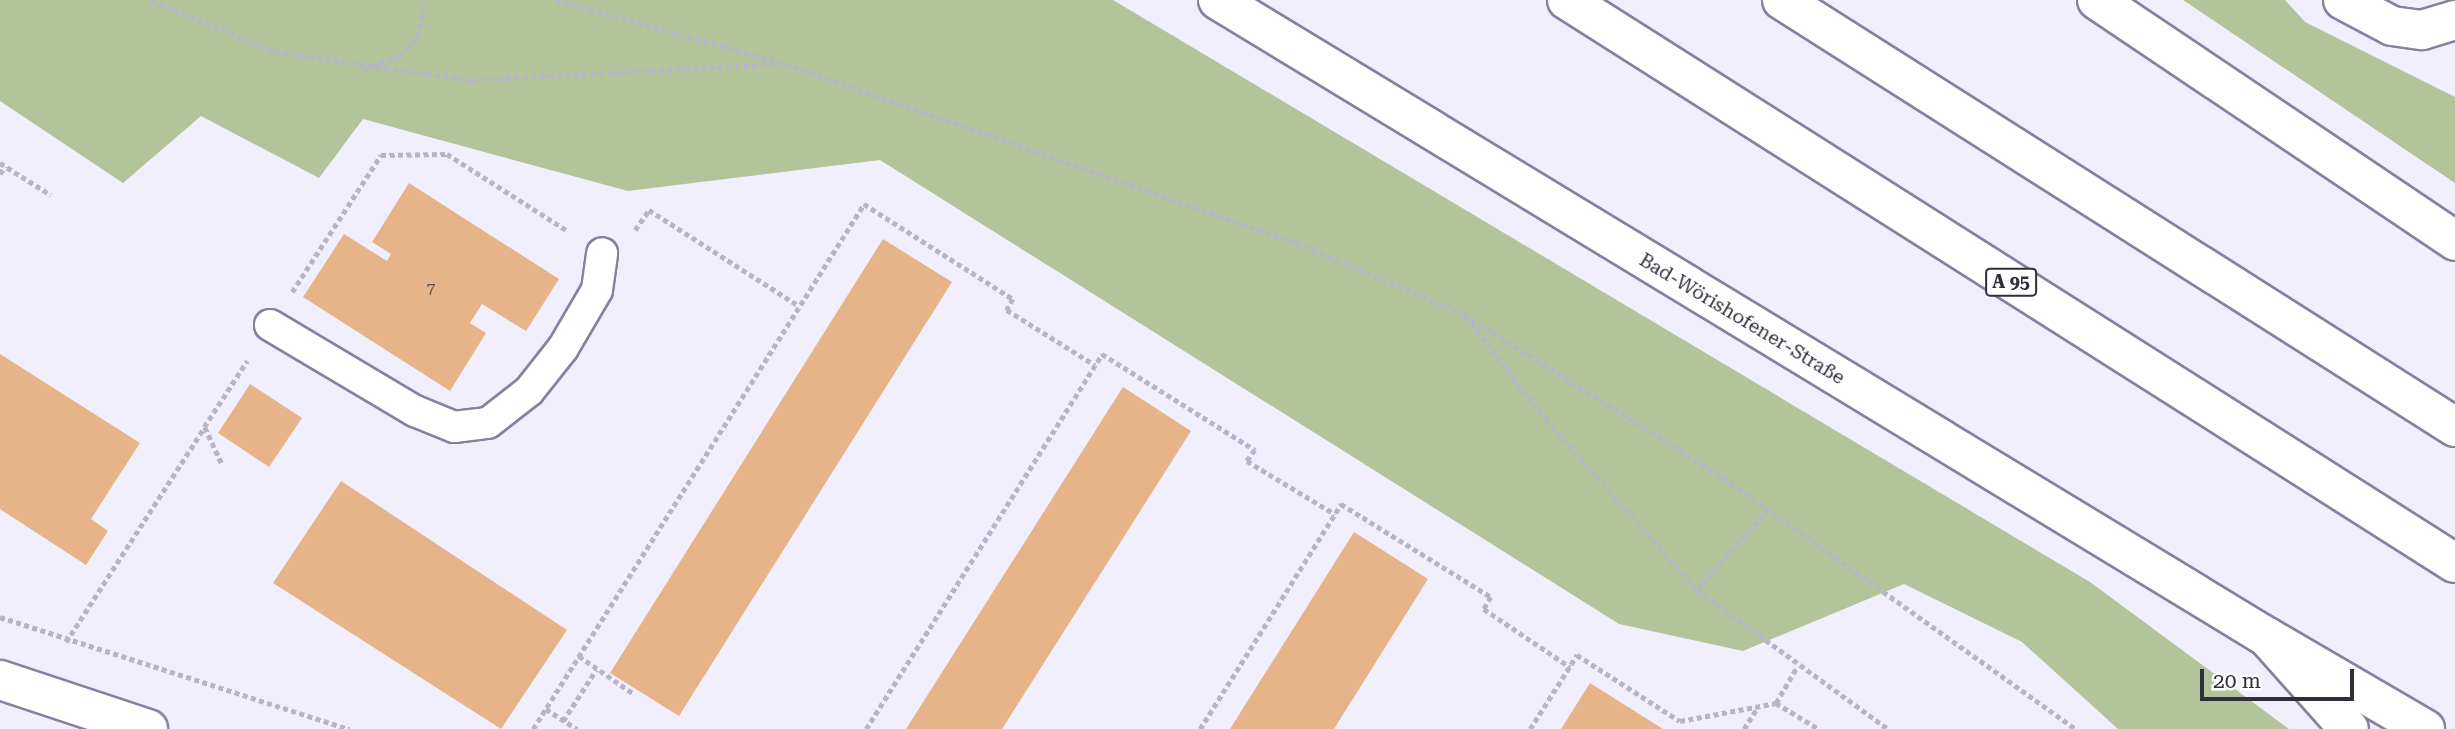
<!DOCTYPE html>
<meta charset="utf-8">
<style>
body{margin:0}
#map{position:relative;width:2455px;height:729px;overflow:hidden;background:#f1effd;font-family:"Roboto Serif",serif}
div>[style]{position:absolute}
.green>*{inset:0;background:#b3c49a}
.building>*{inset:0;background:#e7b489}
.path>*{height:4.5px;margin-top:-2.25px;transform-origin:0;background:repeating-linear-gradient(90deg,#b7b5c3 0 5px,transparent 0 8.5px)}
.roads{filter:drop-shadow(2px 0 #8781a0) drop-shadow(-2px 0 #8781a0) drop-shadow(0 2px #8781a0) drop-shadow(0 -2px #8781a0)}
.lane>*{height:30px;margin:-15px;padding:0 15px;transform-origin:15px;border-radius:15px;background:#fff}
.street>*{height:38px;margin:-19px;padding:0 19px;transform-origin:19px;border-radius:19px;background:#fff}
.secondary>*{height:38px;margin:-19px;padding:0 19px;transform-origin:19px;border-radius:19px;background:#fff}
.highway>*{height:38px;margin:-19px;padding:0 19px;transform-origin:19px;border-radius:19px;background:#fff}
span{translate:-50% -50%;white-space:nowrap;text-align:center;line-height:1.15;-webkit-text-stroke:5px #fefefe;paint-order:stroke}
.number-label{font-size:16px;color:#5e504f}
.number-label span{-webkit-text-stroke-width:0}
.shield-label span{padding:2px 5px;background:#fefefe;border:2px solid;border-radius:5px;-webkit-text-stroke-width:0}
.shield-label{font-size:18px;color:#312e3c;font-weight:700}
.street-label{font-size:19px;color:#312e3c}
.scale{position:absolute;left:2200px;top:669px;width:154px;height:32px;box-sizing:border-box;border:4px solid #312e3c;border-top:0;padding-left:9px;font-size:21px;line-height:24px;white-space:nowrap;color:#312e3c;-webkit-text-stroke:5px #fefefe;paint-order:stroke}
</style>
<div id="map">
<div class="green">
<i style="clip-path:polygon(0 0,1113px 0,2090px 582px,2289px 729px,2118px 729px,2022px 642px,1904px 584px,1743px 651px,1619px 624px,880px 160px,628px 191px,363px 119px,319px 178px,201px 116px,123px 183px,0 101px)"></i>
<i style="clip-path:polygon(2183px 0,2285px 0,2305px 22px,2455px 97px,2455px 183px)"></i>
</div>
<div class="building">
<i style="clip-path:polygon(409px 183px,559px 279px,526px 331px,482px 304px,470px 323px,486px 333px,450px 391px,303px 297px,344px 234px,387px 261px,391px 254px,372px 242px)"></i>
<i style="clip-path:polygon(883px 239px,952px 282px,679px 716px,610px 673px)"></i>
<i style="clip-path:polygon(0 354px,140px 443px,91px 519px,108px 531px,86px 565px,0 509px)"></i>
<i style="clip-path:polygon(250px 384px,302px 418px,269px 467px,218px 433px)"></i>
<i style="clip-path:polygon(1123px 387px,1191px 431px,1002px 729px,906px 729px)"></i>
<i style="clip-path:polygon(341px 481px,567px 630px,501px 729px,273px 583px)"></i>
<i style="clip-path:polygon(1354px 532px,1428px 579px,1334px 729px,1230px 729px)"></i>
<i style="clip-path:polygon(1590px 683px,1663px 729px,1561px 729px)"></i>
</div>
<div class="path">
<i style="left:151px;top:0;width:134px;rotate:22.8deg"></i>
<i style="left:275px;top:52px;width:199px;rotate:8.1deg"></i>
<i style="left:472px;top:80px;width:309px;rotate:-3deg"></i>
<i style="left:556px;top:0;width:238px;rotate:15.6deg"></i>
<i style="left:785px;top:64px;width:541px;rotate:19.31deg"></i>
<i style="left:1296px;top:243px;width:182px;rotate:22.9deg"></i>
<i style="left:1464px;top:314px;width:316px;rotate:32.3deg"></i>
<i style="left:1731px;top:483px;width:424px;rotate:35.5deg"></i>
<i style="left:364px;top:69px;width:39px;rotate:-21deg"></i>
<i style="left:400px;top:55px;width:25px;rotate:-45deg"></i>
<i style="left:418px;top:37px;width:37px;rotate:-81deg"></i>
<i style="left:0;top:163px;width:60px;rotate:32.1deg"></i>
<i style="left:0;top:174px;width:9px;rotate:-58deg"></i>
<i style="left:635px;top:230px;width:24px;rotate:-55deg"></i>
<i style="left:649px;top:210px;width:178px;rotate:32.6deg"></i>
<i style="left:292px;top:292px;width:163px;rotate:-57deg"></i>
<i style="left:381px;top:155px;width:66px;rotate:-0.9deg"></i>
<i style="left:447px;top:154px;width:143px;rotate:32.5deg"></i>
<i style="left:1466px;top:317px;width:130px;rotate:51.9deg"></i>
<i style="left:1546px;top:419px;width:228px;rotate:48.6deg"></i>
<i style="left:1697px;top:590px;width:236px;rotate:36deg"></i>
<i style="left:221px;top:463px;width:40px;rotate:-115deg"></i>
<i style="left:204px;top:427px;width:79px;rotate:-56.9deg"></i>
<i style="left:1698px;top:590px;width:107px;rotate:-49.2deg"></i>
<i style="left:0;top:617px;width:367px;rotate:17.8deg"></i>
<i style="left:66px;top:642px;width:255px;rotate:-57.2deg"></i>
<i style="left:579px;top:656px;width:67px;rotate:34.6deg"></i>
<i style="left:1776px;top:703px;width:42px;rotate:-59.7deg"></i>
<i style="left:546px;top:709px;width:37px;rotate:33deg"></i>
<i style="left:563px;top:721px;width:61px;rotate:-57.1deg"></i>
<i style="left:533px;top:729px;width:621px;rotate:-57.77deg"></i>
<i style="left:864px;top:204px;width:177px;rotate:32.5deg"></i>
<i style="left:1013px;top:299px;width:13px;rotate:119deg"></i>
<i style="left:1007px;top:310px;width:104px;rotate:32deg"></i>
<i style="left:866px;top:729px;width:443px;rotate:-57.8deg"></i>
<i style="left:1102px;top:354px;width:181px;rotate:32.1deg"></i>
<i style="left:1255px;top:450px;width:14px;rotate:126deg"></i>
<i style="left:1247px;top:461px;width:103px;rotate:31.1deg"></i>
<i style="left:1200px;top:729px;width:266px;rotate:-57.9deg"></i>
<i style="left:1341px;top:504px;width:176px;rotate:31.8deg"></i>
<i style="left:1491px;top:597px;width:14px;rotate:120deg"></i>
<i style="left:1484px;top:609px;width:104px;rotate:34deg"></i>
<i style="left:1530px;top:729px;width:88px;rotate:-57.6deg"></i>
<i style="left:1577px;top:655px;width:122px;rotate:32.7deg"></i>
<i style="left:1680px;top:721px;width:98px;rotate:-10.6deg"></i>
<i style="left:1776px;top:703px;width:50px;rotate:31.2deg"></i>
<i style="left:1744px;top:729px;width:26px;rotate:-58deg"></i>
</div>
<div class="roads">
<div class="lane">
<i style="left:270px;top:325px;width:169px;rotate:30.7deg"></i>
<i style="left:415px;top:411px;width:42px;rotate:22.3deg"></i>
<i style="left:454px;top:427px;width:34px;rotate:-7deg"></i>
<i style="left:488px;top:423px;width:52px;rotate:-38deg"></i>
<i style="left:529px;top:391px;width:55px;rotate:-51.7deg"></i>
<i style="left:563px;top:348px;width:67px;rotate:-59.6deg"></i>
<i style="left:597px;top:290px;width:37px;rotate:-82deg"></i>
</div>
<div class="street">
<i style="left:2343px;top:0;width:55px;rotate:28deg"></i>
<i style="left:2392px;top:26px;width:30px;rotate:8deg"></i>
<i style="left:2422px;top:30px;width:34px;rotate:-17deg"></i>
<i style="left:0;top:680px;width:156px;rotate:18.3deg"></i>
</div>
<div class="secondary">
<i style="left:1218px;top:0;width:1227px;rotate:31.27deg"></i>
<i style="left:2267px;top:637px;width:123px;rotate:48.3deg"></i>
</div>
<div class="highway">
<i style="left:1567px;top:0;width:1051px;rotate:32.38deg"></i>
<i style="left:1782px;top:0;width:797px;rotate:32.39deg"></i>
<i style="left:2097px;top:0;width:432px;rotate:33.9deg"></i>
<i style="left:2267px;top:637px;width:183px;rotate:30.2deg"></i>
</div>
</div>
<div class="number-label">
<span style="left:431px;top:288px">7</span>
</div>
<div class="shield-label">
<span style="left:2011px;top:282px">A 95</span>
</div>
<div class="street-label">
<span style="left:1742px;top:319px;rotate:31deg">Bad-Wörishofener-Straße</span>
</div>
<div class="scale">20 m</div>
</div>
